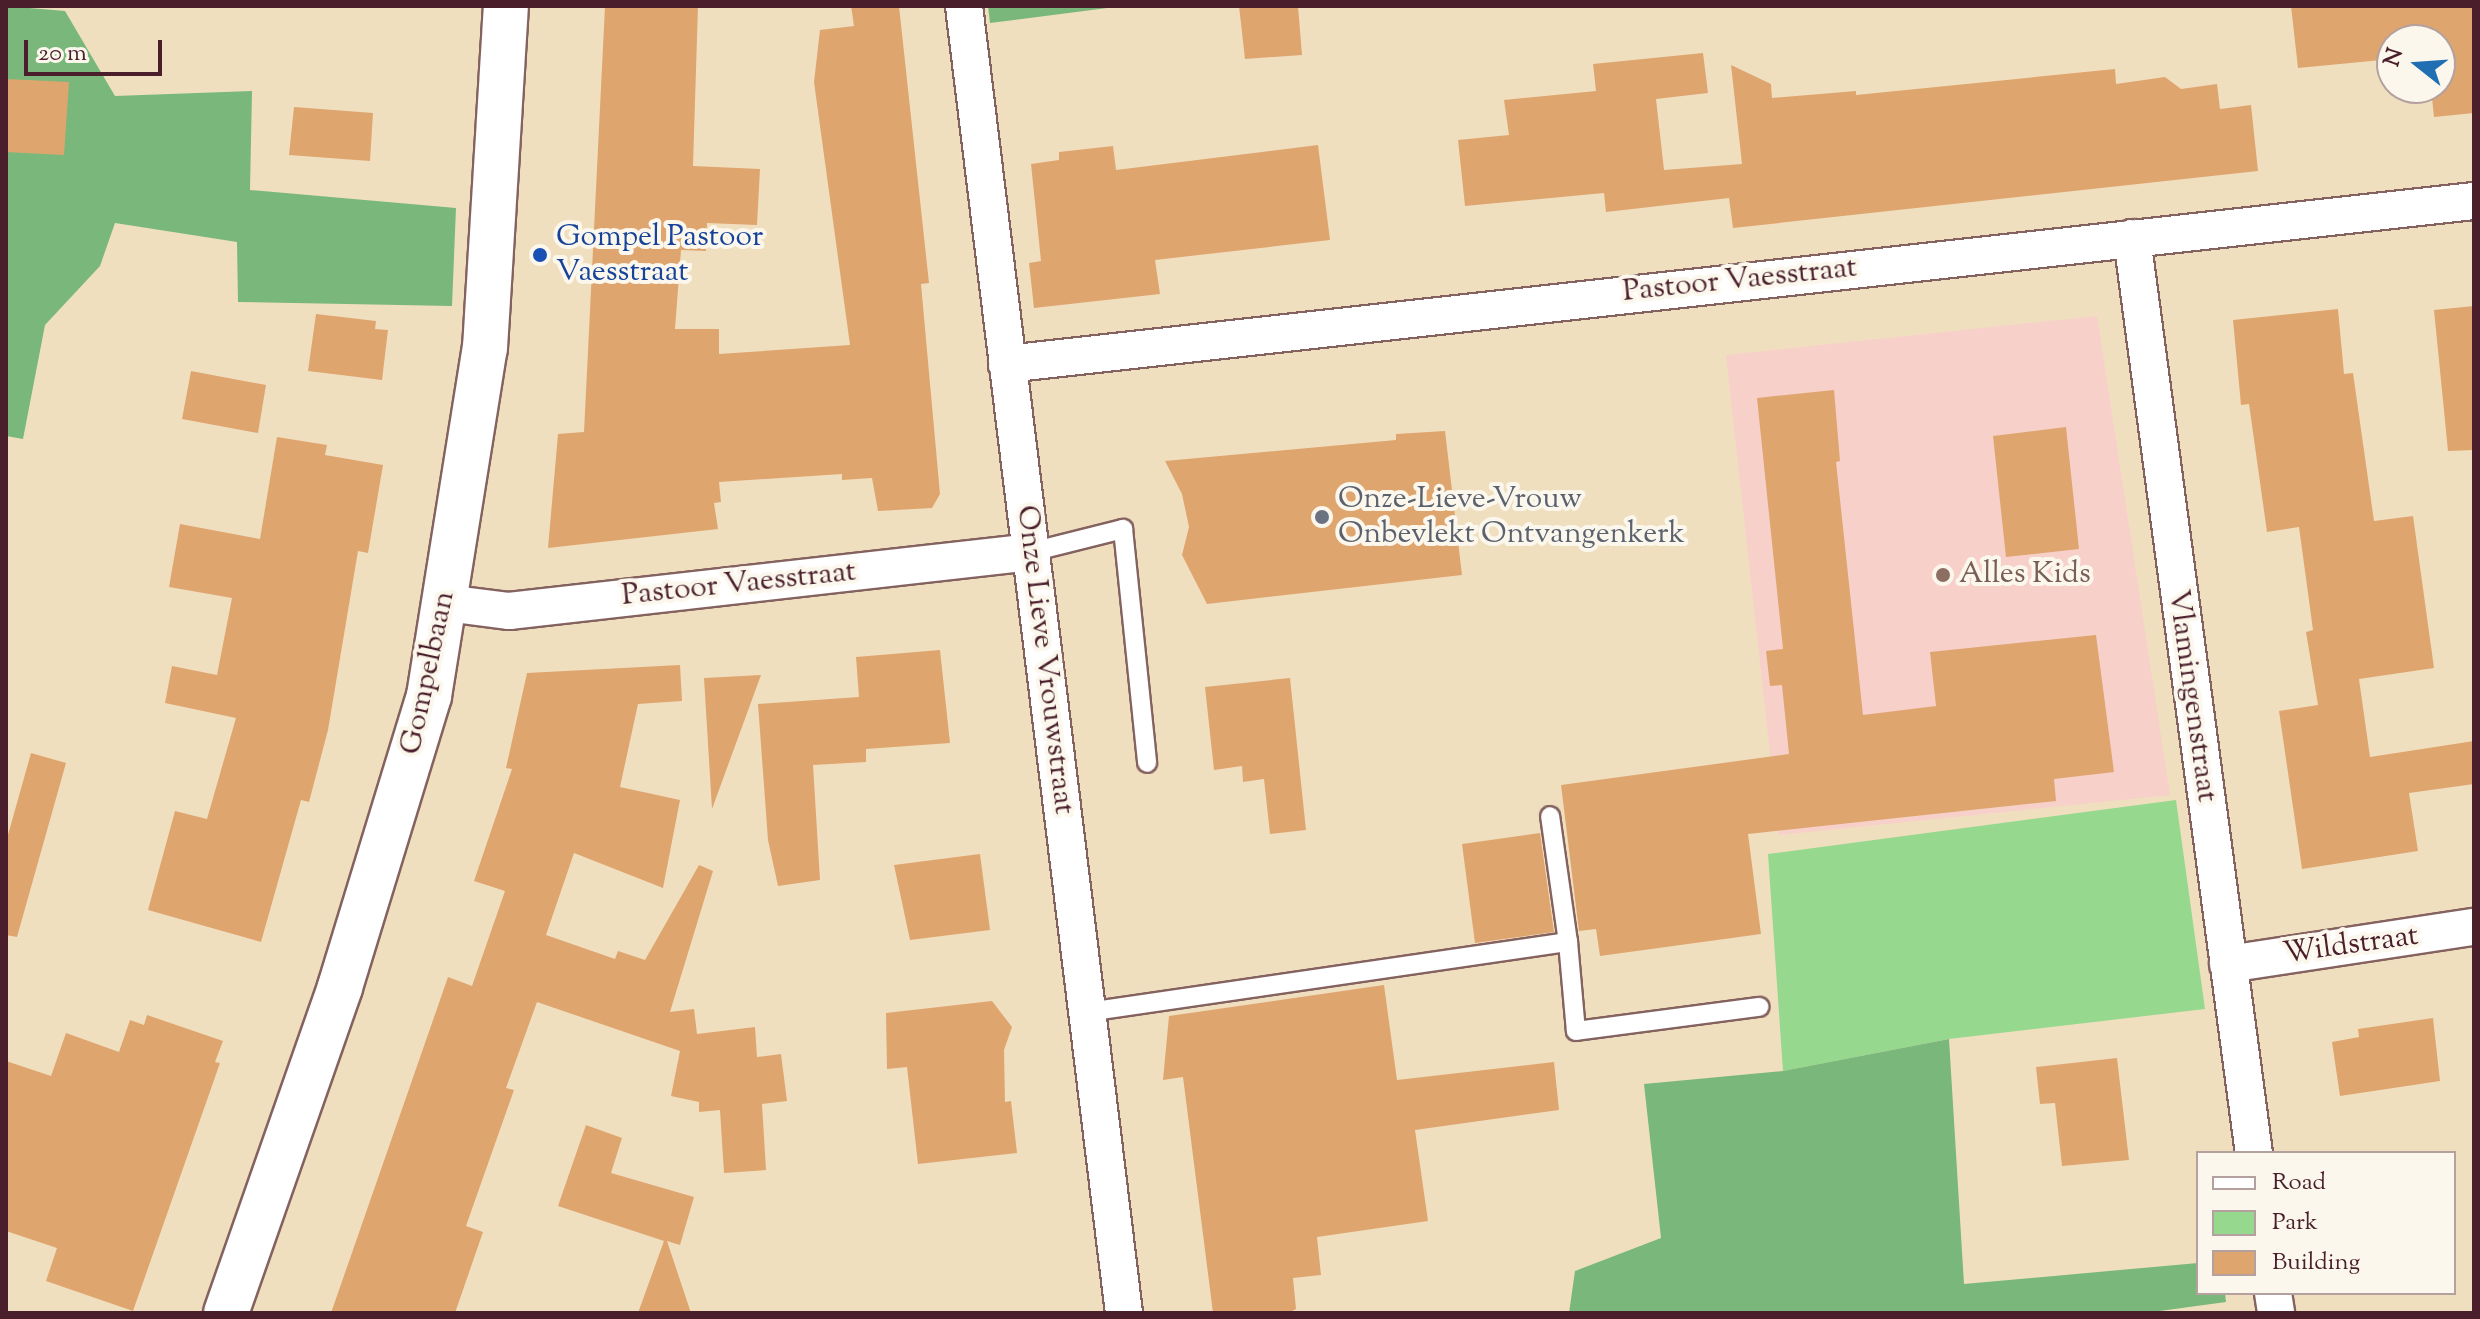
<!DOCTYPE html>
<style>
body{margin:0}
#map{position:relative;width:2480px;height:1319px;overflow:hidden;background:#f0dfbf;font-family:"Sorts Mill Goudy",serif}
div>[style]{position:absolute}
.built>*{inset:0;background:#f7d0ca}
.green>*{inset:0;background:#97d88f}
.forest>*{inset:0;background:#79b87a}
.building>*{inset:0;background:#dfa56f}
.roads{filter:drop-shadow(2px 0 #84625f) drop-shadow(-2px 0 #84625f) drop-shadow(0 2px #84625f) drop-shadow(0 -2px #84625f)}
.service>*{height:18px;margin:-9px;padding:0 9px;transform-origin:9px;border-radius:9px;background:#fff}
.minor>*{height:36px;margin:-18px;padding:0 18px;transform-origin:18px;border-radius:18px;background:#fff}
.tertiary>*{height:44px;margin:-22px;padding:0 22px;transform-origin:22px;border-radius:22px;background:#fff}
.dots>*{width:22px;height:22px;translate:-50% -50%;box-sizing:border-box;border:4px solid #fbf7ec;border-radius:50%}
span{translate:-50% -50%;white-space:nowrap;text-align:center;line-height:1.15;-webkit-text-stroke:8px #fbf7ec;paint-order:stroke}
.transit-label{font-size:30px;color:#164399}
.left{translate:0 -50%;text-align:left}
.street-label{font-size:30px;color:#4a1f2b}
.worship-label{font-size:30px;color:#5b616d}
.education-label{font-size:30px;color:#785e54}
.frame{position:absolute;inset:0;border:8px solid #4a1f2b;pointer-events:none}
.legend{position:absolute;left:2196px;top:1151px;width:260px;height:144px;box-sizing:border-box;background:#fbf7ec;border:2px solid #b4a19f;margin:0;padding:10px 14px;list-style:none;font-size:24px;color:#4a1f2b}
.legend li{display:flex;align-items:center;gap:16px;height:40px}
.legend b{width:40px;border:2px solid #b4a19f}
.north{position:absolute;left:2376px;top:24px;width:80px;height:80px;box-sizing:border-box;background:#fbf7ec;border:2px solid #b4a19f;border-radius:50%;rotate:287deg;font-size:22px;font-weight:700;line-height:32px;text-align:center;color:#4a1f2b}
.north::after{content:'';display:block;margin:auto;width:28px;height:36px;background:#1f6fb2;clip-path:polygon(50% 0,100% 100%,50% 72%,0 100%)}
.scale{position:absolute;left:24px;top:40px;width:138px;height:36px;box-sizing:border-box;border:4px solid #4a1f2b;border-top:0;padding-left:10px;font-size:24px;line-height:28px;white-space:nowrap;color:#4a1f2b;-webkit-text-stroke:6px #fbf7ec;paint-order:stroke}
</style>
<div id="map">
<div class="built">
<i style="clip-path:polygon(2097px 316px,2170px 795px,1779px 835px,1726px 355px)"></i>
</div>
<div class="green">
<i style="clip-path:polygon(2176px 800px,2205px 1009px,1949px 1039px,1783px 1071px,1768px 854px)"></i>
</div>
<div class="forest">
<i style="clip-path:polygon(6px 6px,65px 11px,115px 96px,252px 91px,250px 190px,456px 208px,452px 306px,238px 302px,237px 242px,115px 223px,100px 266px,45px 325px,23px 439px,6px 436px)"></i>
<i style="clip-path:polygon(988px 6px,1123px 6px,990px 23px)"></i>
<i style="clip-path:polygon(1949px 1039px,1964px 1284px,2198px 1263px,2198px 1293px,2225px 1293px,2226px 1302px,2145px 1313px,1569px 1313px,1575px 1271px,1661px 1238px,1644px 1084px,1783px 1071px)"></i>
</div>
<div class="building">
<i style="clip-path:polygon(605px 6px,698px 6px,693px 166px,760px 169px,757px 225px,707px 223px,706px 251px,681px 250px,675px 329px,719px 329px,719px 354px,850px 345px,814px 82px,820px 30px,854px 26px,851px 6px,899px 6px,929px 283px,921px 284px,940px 494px,932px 508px,878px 511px,872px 478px,842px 480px,842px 474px,719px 482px,721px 502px,714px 503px,718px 529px,548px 548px,558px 434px,584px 432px)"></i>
<i style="clip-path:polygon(1239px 6px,1298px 6px,1302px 55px,1245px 59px)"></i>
<i style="clip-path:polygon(2291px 6px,2474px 6px,2474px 113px,2434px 117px,2431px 88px,2440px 88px,2440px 40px,2392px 40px,2392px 59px,2298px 68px)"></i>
<i style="clip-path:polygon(1703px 53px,1708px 93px,1656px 99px,1664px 170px,1742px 164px,1731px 65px,1771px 84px,1772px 98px,1856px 91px,1856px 95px,2115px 69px,2116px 84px,2165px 77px,2181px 89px,2217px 84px,2220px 109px,2251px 105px,2258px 171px,1733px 228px,1729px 198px,1606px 212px,1604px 193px,1465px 206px,1458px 140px,1509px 135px,1504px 100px,1596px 91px,1593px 64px)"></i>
<i style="clip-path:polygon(6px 79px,69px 82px,64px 155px,6px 152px)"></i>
<i style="clip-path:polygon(294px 107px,373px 113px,370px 161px,289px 155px)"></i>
<i style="clip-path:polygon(1318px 145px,1330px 240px,1155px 260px,1160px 294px,1034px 308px,1029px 263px,1041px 261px,1031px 164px,1059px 160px,1059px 152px,1113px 146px,1116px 170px)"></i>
<i style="clip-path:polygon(2474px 306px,2474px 450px,2448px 451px,2434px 310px)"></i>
<i style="clip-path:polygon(2338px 309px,2344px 374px,2353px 373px,2374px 521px,2413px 516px,2434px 668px,2359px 679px,2370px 757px,2474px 741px,2474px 784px,2409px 793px,2418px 851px,2302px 869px,2279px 711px,2318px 705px,2306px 632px,2313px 630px,2299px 527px,2267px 532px,2249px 404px,2241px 405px,2233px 320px)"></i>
<i style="clip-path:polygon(316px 314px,376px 321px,375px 329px,388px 330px,382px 380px,308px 371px)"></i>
<i style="clip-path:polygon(191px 371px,266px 385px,258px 433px,182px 419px)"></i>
<i style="clip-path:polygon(1834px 390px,1840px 461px,1836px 462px,1863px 715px,1936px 706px,1930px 652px,2096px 635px,2114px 772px,2054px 779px,2056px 801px,1748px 834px,1761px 934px,1600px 956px,1596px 929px,1579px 931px,1561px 785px,1789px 754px,1782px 685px,1770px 686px,1766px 651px,1783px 649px,1757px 398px)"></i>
<i style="clip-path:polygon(2066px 427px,2079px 549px,2006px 557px,1993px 436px)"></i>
<i style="clip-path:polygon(1445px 431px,1462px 575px,1207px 604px,1182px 555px,1189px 527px,1182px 494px,1165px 461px,1396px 440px,1396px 434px)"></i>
<i style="clip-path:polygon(277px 437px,327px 445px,325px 455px,383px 465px,368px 553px,358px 551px,328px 730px,309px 802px,301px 800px,261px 942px,148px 910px,175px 811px,207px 819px,236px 718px,165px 703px,172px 666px,217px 675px,232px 598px,169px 587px,180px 524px,260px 539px)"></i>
<i style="clip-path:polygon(940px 650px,950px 743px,866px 749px,866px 762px,813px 765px,820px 880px,778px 886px,768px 840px,758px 704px,859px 697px,856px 657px)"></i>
<i style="clip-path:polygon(680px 665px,682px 701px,638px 704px,620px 787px,680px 800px,663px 888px,574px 853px,546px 935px,615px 959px,618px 951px,645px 960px,699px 865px,713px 871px,670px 1012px,694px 1009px,697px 1034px,755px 1027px,757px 1057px,781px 1054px,787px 1101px,762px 1104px,766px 1170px,724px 1173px,720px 1110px,699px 1112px,699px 1102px,671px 1096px,680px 1051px,537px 1002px,506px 1088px,514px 1090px,466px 1226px,483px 1232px,455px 1313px,331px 1313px,448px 977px,472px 986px,505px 891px,474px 881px,512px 769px,506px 768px,527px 673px)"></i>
<i style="clip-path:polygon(761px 675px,712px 809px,704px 678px)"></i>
<i style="clip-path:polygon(1290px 678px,1306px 830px,1270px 834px,1264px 779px,1243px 782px,1242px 766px,1214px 770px,1205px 687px)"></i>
<i style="clip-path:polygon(31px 753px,66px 763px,17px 937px,6px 935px,6px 842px)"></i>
<i style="clip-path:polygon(1540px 833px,1554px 932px,1475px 943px,1462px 844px)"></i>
<i style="clip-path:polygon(980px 854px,990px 930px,910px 940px,894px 865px)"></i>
<i style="clip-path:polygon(1384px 985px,1397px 1080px,1554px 1062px,1559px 1110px,1415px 1130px,1428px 1221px,1317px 1237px,1321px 1275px,1293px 1278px,1296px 1309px,1288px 1313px,1213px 1313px,1183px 1077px,1163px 1080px,1169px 1016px)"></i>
<i style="clip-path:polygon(992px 1001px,1012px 1027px,1004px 1050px,1005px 1102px,1011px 1101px,1017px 1153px,918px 1164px,907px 1067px,887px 1069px,886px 1013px)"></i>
<i style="clip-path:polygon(147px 1015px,223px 1041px,215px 1062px,220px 1063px,133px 1311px,46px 1281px,57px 1248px,6px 1231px,6px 1061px,51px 1076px,66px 1033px,119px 1052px,130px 1020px,144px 1025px)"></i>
<i style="clip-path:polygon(2433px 1018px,2440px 1081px,2340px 1096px,2332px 1042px,2359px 1037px,2358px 1029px)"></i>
<i style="clip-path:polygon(2117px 1058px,2129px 1160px,2062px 1166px,2055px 1103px,2040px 1104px,2036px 1067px)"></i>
<i style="clip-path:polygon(586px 1125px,622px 1138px,611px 1173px,694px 1197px,680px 1245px,667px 1241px,691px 1313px,638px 1313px,664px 1241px,558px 1206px)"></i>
</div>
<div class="roads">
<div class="service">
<i style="left:1031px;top:552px;width:95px;rotate:-14deg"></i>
<i style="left:1123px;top:529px;width:235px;rotate:84.1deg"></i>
<i style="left:1568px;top:942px;width:89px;rotate:84.9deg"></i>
<i style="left:1576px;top:1031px;width:185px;rotate:-7.5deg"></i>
<i style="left:1087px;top:1012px;width:486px;rotate:-8.3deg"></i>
<i style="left:1568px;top:942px;width:127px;rotate:-98.1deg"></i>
</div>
<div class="minor">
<i style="left:964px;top:6px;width:1317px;rotate:83.02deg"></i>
<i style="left:2132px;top:238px;width:923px;rotate:82.41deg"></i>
<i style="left:1007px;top:364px;width:1476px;rotate:-6.34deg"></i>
<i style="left:446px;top:603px;width:64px;rotate:7.2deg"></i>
<i style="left:509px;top:611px;width:525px;rotate:-6.45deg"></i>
<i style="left:2228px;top:964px;width:249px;rotate:-8.6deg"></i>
<i style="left:2273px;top:1293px;width:20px;rotate:81deg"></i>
</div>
<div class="tertiary">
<i style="left:226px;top:1313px;width:345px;rotate:-70.7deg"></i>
<i style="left:340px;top:987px;width:304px;rotate:-73deg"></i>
<i style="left:429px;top:696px;width:352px;rotate:-80.9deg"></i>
<i style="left:485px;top:348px;width:343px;rotate:-86.5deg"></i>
</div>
</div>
<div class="dots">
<i style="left:540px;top:255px;background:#1a4fb4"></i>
<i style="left:1322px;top:517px;background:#6b7280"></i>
<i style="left:1943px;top:575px;background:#8d6e63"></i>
</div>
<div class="transit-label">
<span class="left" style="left:556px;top:255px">Gompel Pastoor<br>Vaesstraat</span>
</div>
<div class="street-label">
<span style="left:1740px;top:281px;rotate:-6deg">Pastoor Vaesstraat</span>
<span style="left:739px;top:585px;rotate:-6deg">Pastoor Vaesstraat</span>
<span style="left:1044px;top:660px;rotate:83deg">Onze Lieve Vrouwstraat</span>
<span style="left:429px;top:673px;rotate:-78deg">Gompelbaan</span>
<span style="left:2191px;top:696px;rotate:82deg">Vlamingenstraat</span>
<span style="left:2351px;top:946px;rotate:-8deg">Wildstraat</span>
</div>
<div class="worship-label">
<span class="left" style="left:1338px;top:517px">Onze-Lieve-Vrouw<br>Onbevlekt Ontvangenkerk</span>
</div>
<div class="education-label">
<span class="left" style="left:1959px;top:575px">Alles Kids</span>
</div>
<div class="frame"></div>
<ul class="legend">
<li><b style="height:10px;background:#fff"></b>Road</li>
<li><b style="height:22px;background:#97d88f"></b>Park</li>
<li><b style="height:22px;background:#dfa56f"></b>Building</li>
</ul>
<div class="north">N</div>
<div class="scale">20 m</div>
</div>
